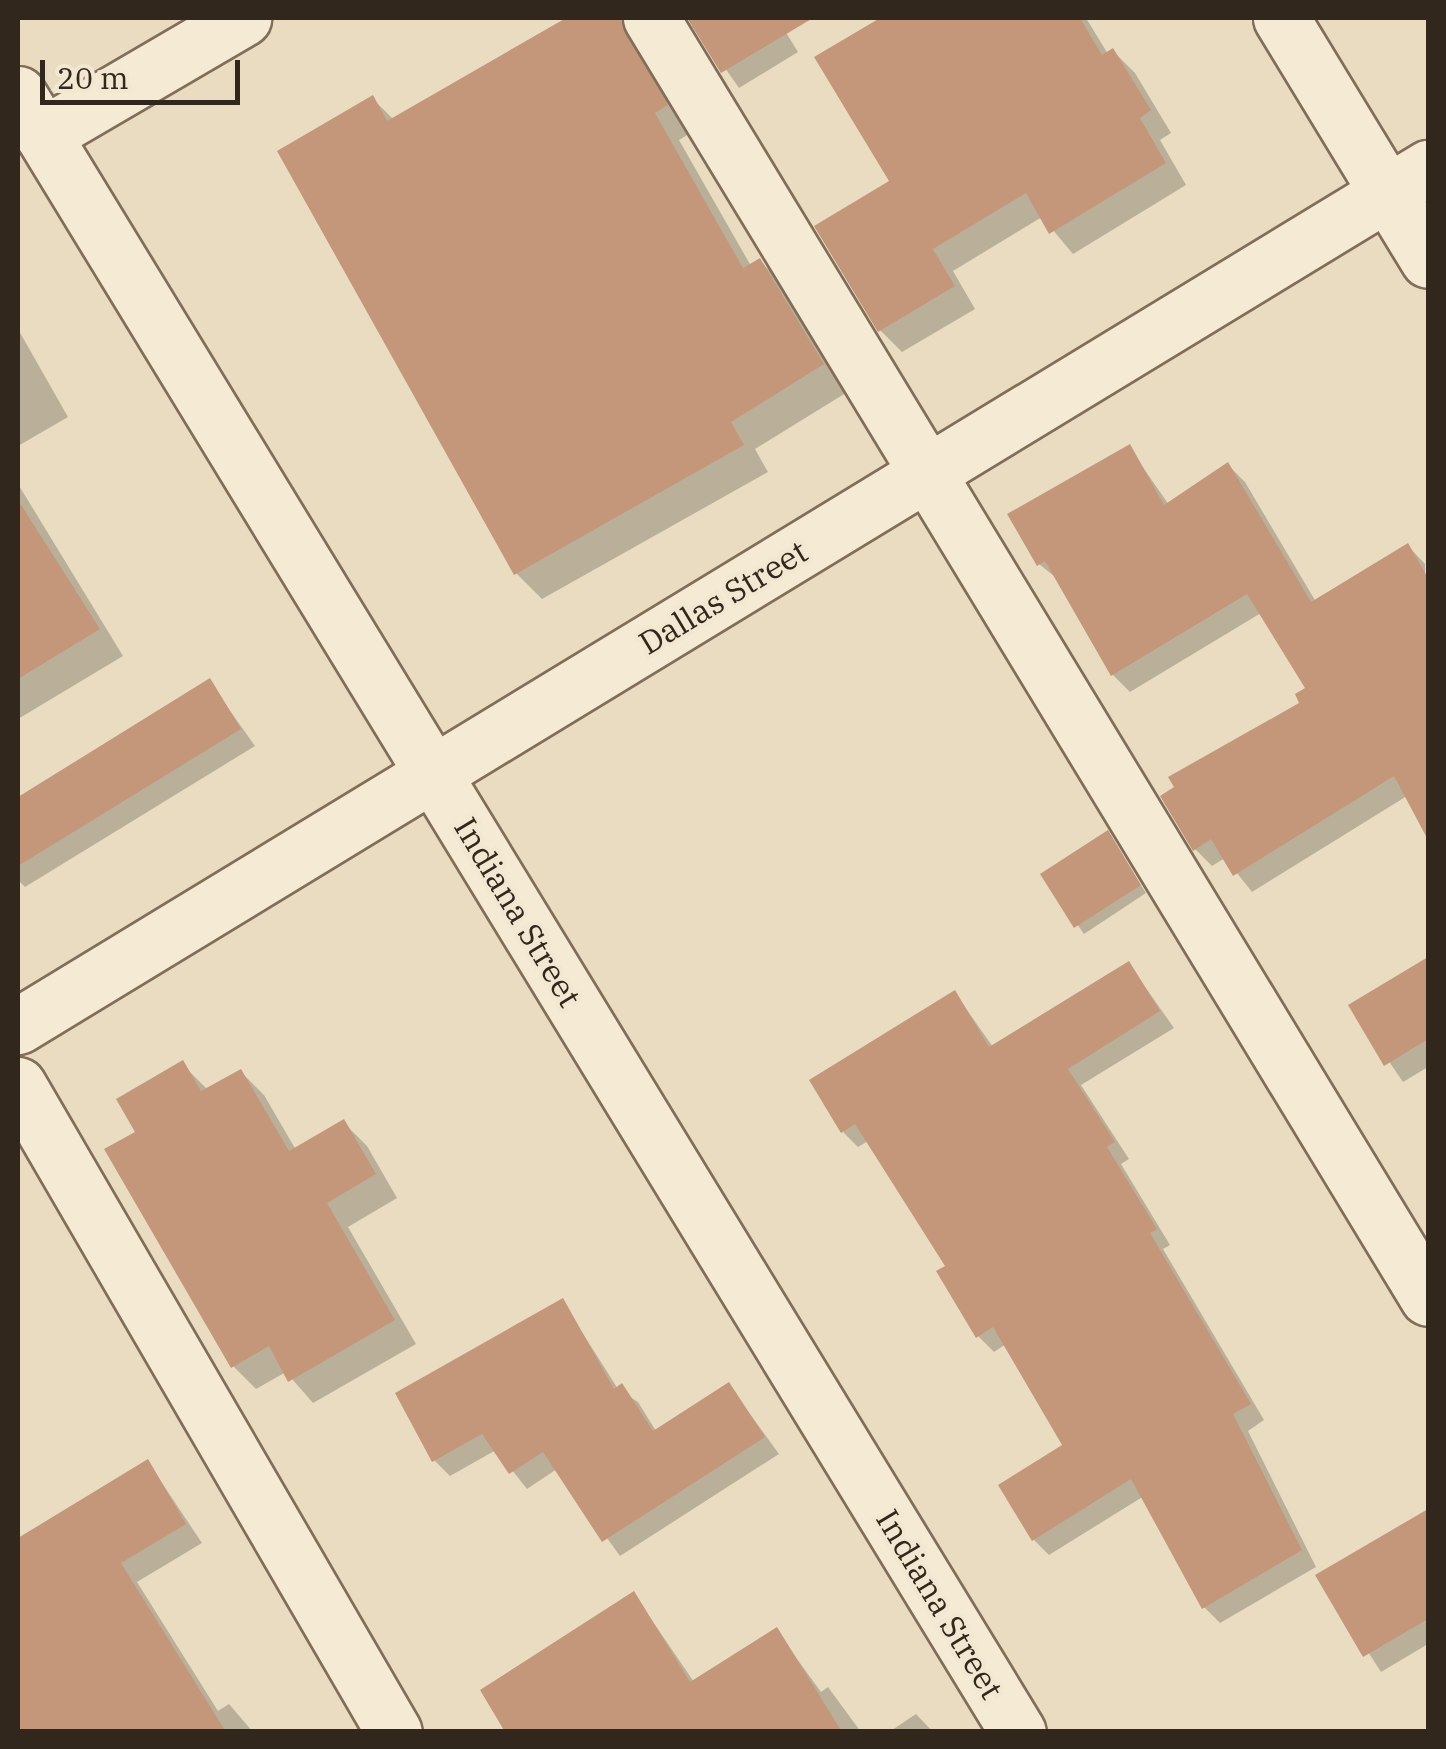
<!DOCTYPE html>
<style>
body{margin:0}
#map{position:relative;width:1446px;height:1749px;overflow:hidden;background:#e9dcc1;font-family:"IBM Plex Serif",serif}
div>[style]{position:absolute}
.shadow>*{inset:0;background:#0003}
.building>*{inset:0;background:#c4977a}
.roads{filter:drop-shadow(2px 0 #816e5a) drop-shadow(-2px 0 #816e5a) drop-shadow(0 2px #816e5a) drop-shadow(0 -2px #816e5a)}
.minor>*{height:55px;margin:-27.5px;padding:0 27.5px;transform-origin:27.5px;border-radius:27.5px;background:#f5ead3}
span{translate:-50% -50%;white-space:nowrap;text-align:center;line-height:1.15;-webkit-text-stroke:8px #f2e7d0;paint-order:stroke}
.street-label{font-size:32px;color:#32271d}
.frame{position:absolute;inset:0;border:20px solid #32271d;pointer-events:none}
.scale{position:absolute;left:40px;top:60px;width:200px;height:45px;box-sizing:border-box;border:5px solid #32271d;border-top:0;padding-left:12px;font-size:30px;line-height:35px;white-space:nowrap;color:#32271d;-webkit-text-stroke:8px #f2e7d0;paint-order:stroke}
</style>
<div id="map">
<div class="shadow">
<i style="clip-path:polygon(571px 18px,635px 18px,692px 132px,679px 140px,751px 266px,760px 261px,786px 287px,849px 391px,755px 449px,768px 472px,542px 599px,516px 573px,372px 98px,394px 120px)"></i>
<i style="clip-path:polygon(690px 18px,777px 18px,798px 52px,739px 88px)"></i>
<i style="clip-path:polygon(885px 18px,1086px 18px,1108px 54px,1113px 51px,1135px 73px,1171px 133px,1160px 140px,1186px 185px,1073px 254px,1042px 217px,953px 271px,975px 309px,902px 352px,880px 330px,892px 182px,818px 58px)"></i>
<i style="clip-path:polygon(18px 329px,68px 417px,18px 446px)"></i>
<i style="clip-path:polygon(1129px 447px,1169px 505px,1228px 465px,1245px 482px,1316px 602px,1408px 546px,1425px 564px,1428px 834px,1407px 796px,1252px 892px,1225px 858px,1212px 866px,1195px 849px,1177px 788px,1303px 703px,1308px 689px,1261px 613px,1130px 692px,1113px 675px,1059px 580px,1039px 564px)"></i>
<i style="clip-path:polygon(18px 484px,123px 656px,18px 719px)"></i>
<i style="clip-path:polygon(209px 681px,255px 746px,25px 887px,18px 880px,18px 800px)"></i>
<i style="clip-path:polygon(1107px 834px,1146px 893px,1084px 934px,1043px 875px)"></i>
<i style="clip-path:polygon(1428px 960px,1428px 1067px,1403px 1082px,1351px 1006px)"></i>
<i style="clip-path:polygon(1129px 964px,1174px 1028px,1081px 1085px,1129px 1159px,1121px 1164px,1170px 1245px,1163px 1249px,1264px 1420px,1248px 1431px,1316px 1567px,1220px 1623px,1204px 1607px,1144px 1496px,1049px 1555px,1034px 1540px,1066px 1445px,1006px 1344px,994px 1352px,978px 1336px,949px 1266px,868px 1141px,858px 1147px,843px 1132px,955px 993px,993px 1047px)"></i>
<i style="clip-path:polygon(182px 1064px,208px 1090px,241px 1072px,264px 1095px,296px 1150px,344px 1123px,367px 1146px,397px 1198px,348px 1227px,416px 1344px,313px 1403px,286px 1372px,256px 1389px,233px 1366px,138px 1133px)"></i>
<i style="clip-path:polygon(563px 1302px,618px 1389px,638px 1402px,656px 1431px,729px 1385px,779px 1454px,620px 1556px,557px 1469px,527px 1489px,496px 1450px,450px 1476px,434px 1460px)"></i>
<i style="clip-path:polygon(148px 1462px,202px 1543px,137px 1582px,218px 1711px,229px 1704px,253px 1732px,18px 1732px,18px 1541px)"></i>
<i style="clip-path:polygon(1428px 1512px,1428px 1644px,1381px 1672px,1319px 1576px)"></i>
<i style="clip-path:polygon(634px 1594px,694px 1682px,776px 1630px,821px 1692px,828px 1687px,861px 1732px,623px 1732px)"></i>
<i style="clip-path:polygon(916px 1714px,933px 1732px,889px 1732px)"></i>
</div>
<div class="building">
<i style="clip-path:polygon(566px 18px,620px 18px,668px 105px,655px 113px,743px 268px,760px 258px,824px 364px,731px 422px,744px 445px,514px 575px,277px 151px,373px 95px,387px 121px)"></i>
<i style="clip-path:polygon(687px 18px,813px 18px,721px 73px)"></i>
<i style="clip-path:polygon(880px 18px,1080px 18px,1102px 55px,1113px 48px,1151px 110px,1140px 118px,1166px 163px,1049px 234px,1026px 193px,933px 249px,955px 286px,878px 332px,814px 226px,889px 181px,814px 57px)"></i>
<i style="clip-path:polygon(1130px 444px,1164px 505px,1228px 462px,1311px 602px,1408px 543px,1428px 578px,1428px 840px,1394px 776px,1233px 876px,1211px 839px,1193px 851px,1160px 796px,1174px 787px,1168px 777px,1299px 703px,1295px 694px,1305px 688px,1247px 594px,1111px 676px,1045px 561px,1037px 566px,1007px 514px)"></i>
<i style="clip-path:polygon(18px 500px,100px 629px,18px 679px)"></i>
<i style="clip-path:polygon(210px 678px,241px 729px,18px 866px,18px 797px)"></i>
<i style="clip-path:polygon(1108px 830px,1141px 885px,1074px 928px,1040px 874px)"></i>
<i style="clip-path:polygon(1428px 957px,1428px 1039px,1384px 1066px,1348px 1005px)"></i>
<i style="clip-path:polygon(1129px 961px,1160px 1011px,1068px 1069px,1115px 1142px,1107px 1147px,1157px 1229px,1150px 1233px,1251px 1404px,1233px 1414px,1302px 1550px,1202px 1609px,1131px 1479px,1032px 1541px,998px 1485px,1062px 1445px,993px 1327px,976px 1338px,936px 1271px,945px 1266px,855px 1124px,841px 1133px,809px 1080px,955px 990px,989px 1047px)"></i>
<i style="clip-path:polygon(183px 1060px,201px 1091px,241px 1069px,289px 1151px,344px 1119px,376px 1174px,327px 1203px,395px 1320px,288px 1382px,269px 1346px,231px 1368px,104px 1149px,135px 1132px,116px 1099px)"></i>
<i style="clip-path:polygon(563px 1298px,614px 1389px,622px 1383px,653px 1431px,729px 1382px,765px 1437px,602px 1542px,543px 1452px,509px 1474px,482px 1434px,432px 1462px,395px 1393px)"></i>
<i style="clip-path:polygon(148px 1459px,186px 1524px,121px 1563px,226px 1732px,18px 1732px,18px 1538px)"></i>
<i style="clip-path:polygon(1428px 1509px,1428px 1619px,1363px 1657px,1315px 1575px)"></i>
<i style="clip-path:polygon(634px 1591px,690px 1682px,777px 1627px,842px 1732px,505px 1732px,480px 1690px)"></i>
</div>
<div class="roads">
<div class="minor">
<i style="left:651px;top:18px;width:1497px;rotate:58.74deg"></i>
<i style="left:1281px;top:18px;width:283px;rotate:58.7deg"></i>
<i style="left:18px;top:94px;width:1919px;rotate:58.6deg"></i>
<i style="left:43px;top:135px;width:232px;rotate:-30.3deg"></i>
<i style="left:18px;top:1026px;width:1651px;rotate:-31.32deg"></i>
<i style="left:18px;top:1085px;width:748px;rotate:59.84deg"></i>
</div>
</div>
<div class="street-label">
<span style="left:723px;top:597px;rotate:-31deg">Dallas Street</span>
<span style="left:518px;top:912px;rotate:59deg">Indiana Street</span>
<span style="left:940px;top:1604px;rotate:59deg">Indiana Street</span>
</div>
<div class="frame"></div>
<div class="scale">20 m</div>
</div>
